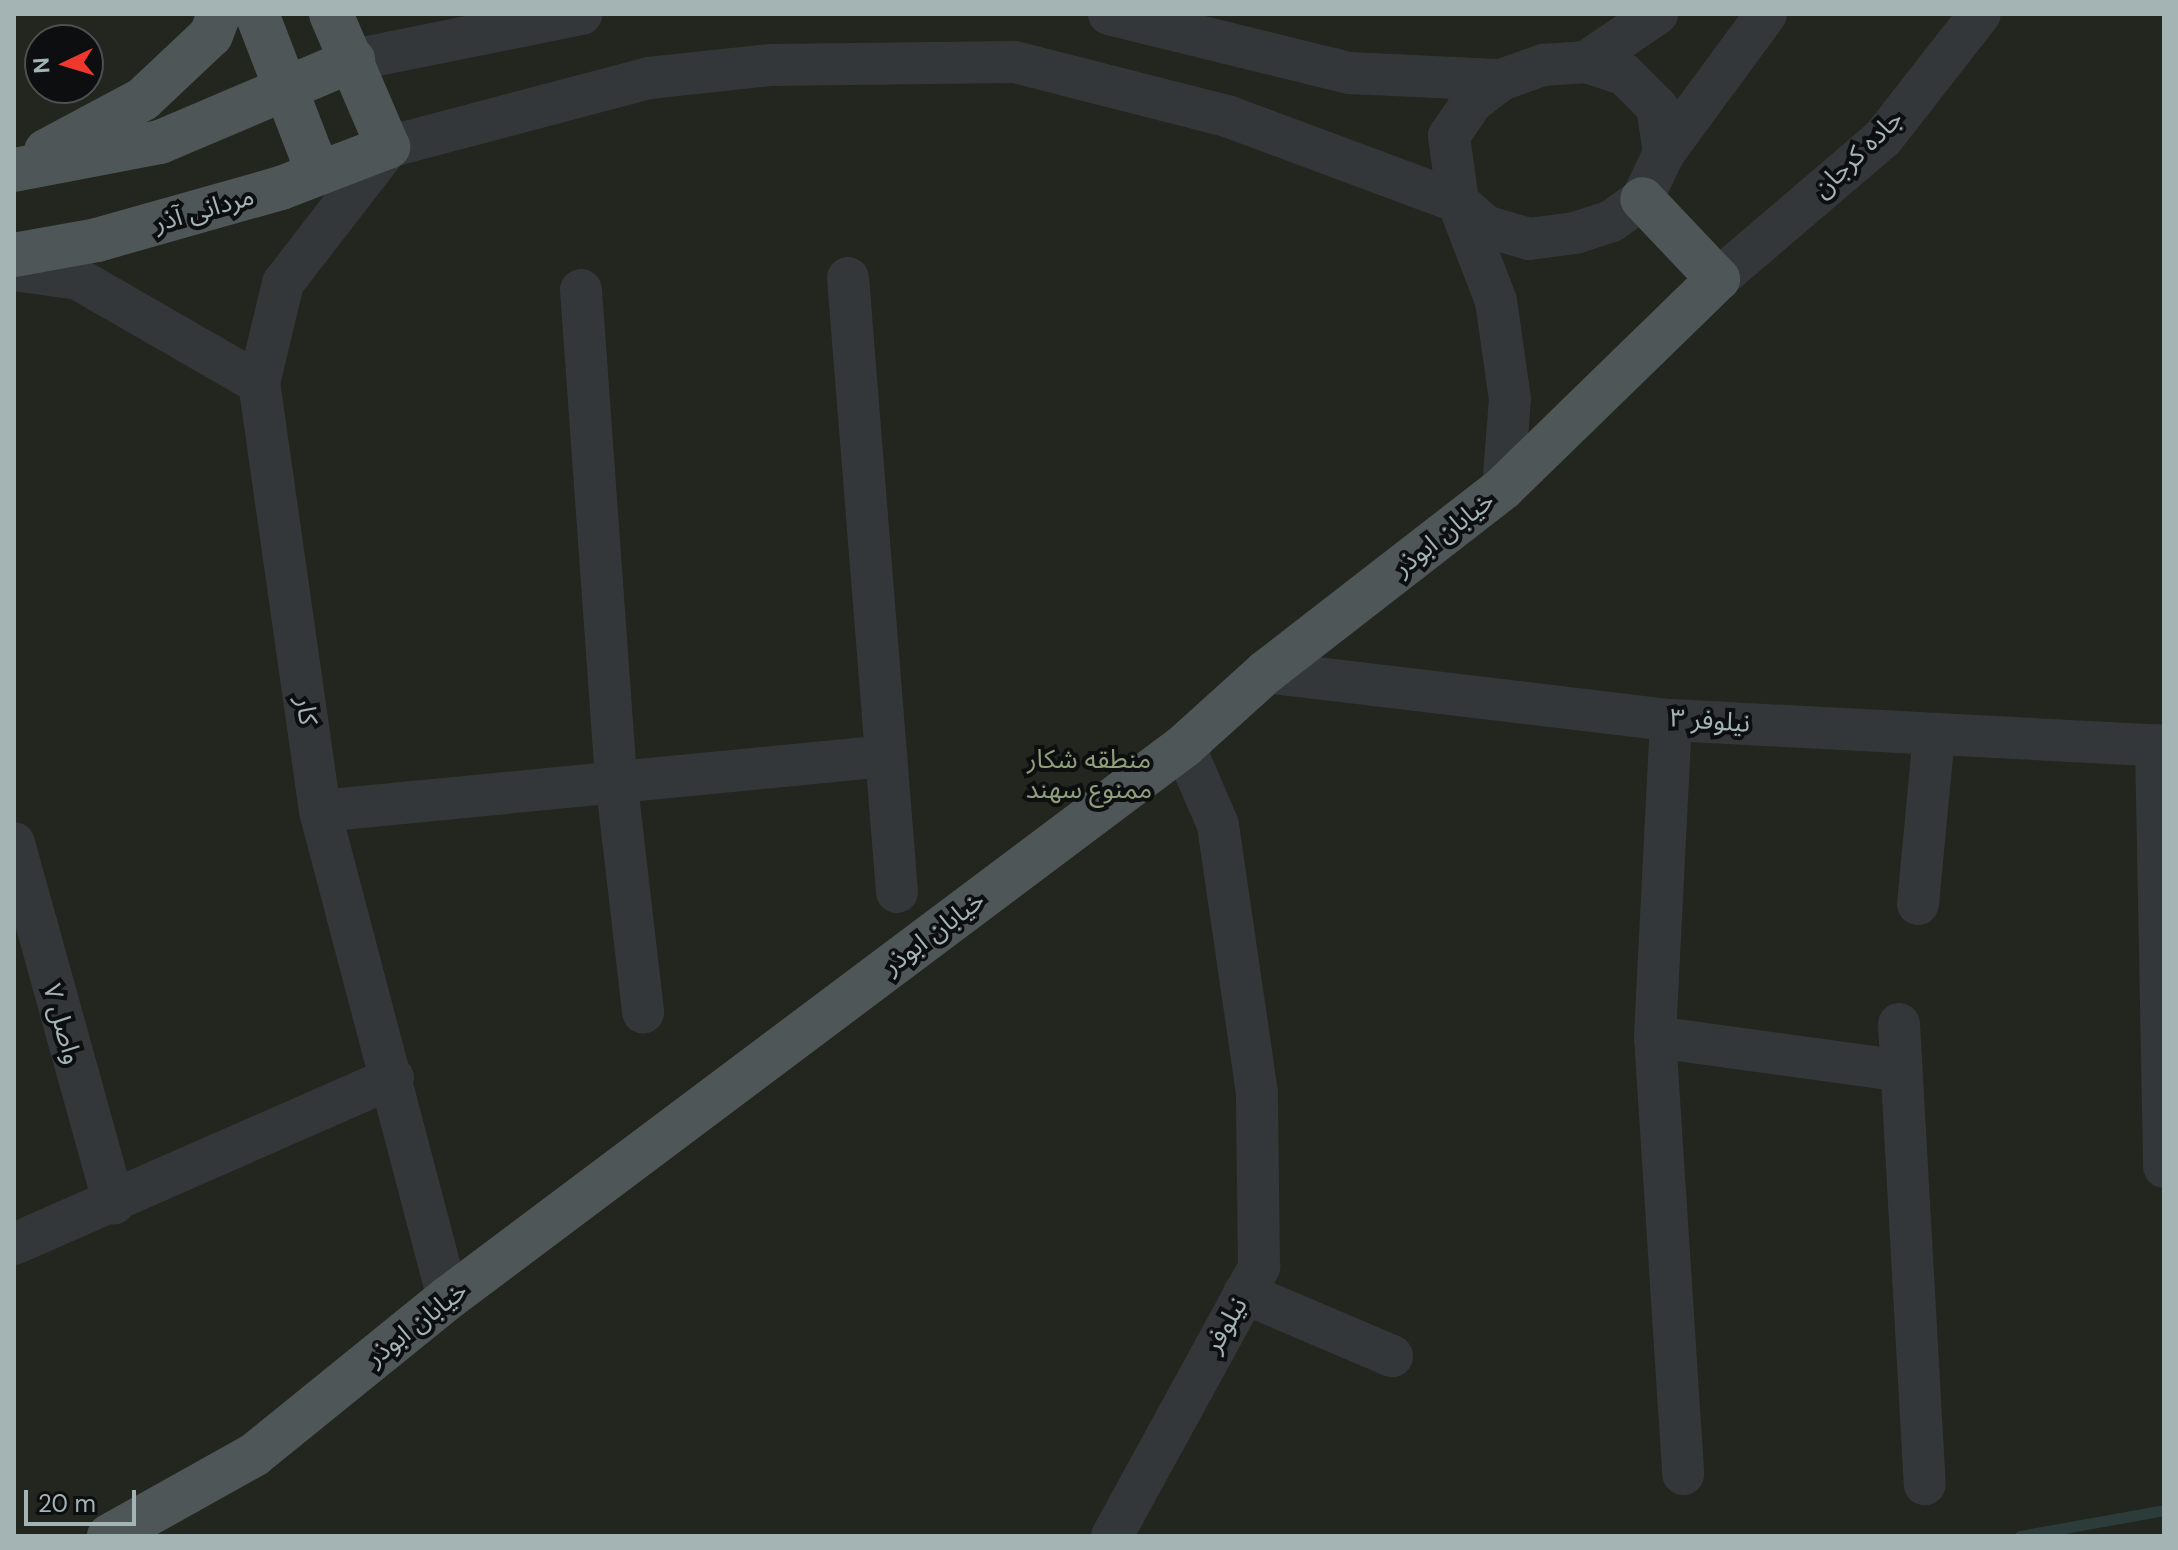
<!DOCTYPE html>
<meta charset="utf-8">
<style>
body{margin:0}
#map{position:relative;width:2178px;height:1550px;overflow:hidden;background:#121314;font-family:"DM Sans","Noto Sans Arabic",sans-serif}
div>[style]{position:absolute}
.green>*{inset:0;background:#22261e}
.stream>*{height:11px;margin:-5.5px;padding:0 5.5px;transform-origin:5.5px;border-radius:5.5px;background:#2c3c3a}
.minor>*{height:42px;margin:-21px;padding:0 21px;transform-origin:21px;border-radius:21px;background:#333739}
.major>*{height:44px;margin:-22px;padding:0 22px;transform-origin:22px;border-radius:22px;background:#4f5658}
span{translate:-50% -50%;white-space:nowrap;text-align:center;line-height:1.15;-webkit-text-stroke:8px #0d0e0f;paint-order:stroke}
.street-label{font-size:26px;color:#a4b3b4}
.park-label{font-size:26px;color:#8f9f7b}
.frame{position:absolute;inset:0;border:16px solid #a4b3b4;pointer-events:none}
.north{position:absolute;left:24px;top:24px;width:80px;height:80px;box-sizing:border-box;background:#0d0e0f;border:2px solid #495051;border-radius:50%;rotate:266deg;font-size:22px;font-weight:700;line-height:32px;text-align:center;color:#a4b3b4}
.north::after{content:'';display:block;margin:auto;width:28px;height:36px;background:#f0372e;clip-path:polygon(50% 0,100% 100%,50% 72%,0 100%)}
.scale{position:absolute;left:24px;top:1490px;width:112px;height:36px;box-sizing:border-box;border:4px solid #a4b3b4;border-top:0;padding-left:10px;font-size:24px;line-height:28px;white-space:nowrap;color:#a4b3b4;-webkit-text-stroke:6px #0d0e0f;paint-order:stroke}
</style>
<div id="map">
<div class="green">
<i style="clip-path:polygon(evenodd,14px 14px,2164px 14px,2164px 1536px,14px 1536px,14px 14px,40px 40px,88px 40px,88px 88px,40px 88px,40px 40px)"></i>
</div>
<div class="stream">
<i style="left:2020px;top:1536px;width:146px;rotate:-10.2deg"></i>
</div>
<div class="minor">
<i style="left:1109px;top:14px;width:248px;rotate:13.8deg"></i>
<i style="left:1350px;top:73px;width:151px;rotate:2.7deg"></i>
<i style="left:353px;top:60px;width:233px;rotate:-11.4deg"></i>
<i style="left:1586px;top:62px;width:40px;rotate:18deg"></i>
<i style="left:1624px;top:74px;width:47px;rotate:45deg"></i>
<i style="left:1657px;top:107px;width:47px;rotate:81.3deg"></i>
<i style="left:1664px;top:153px;width:51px;rotate:115.6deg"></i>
<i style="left:1642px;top:199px;width:37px;rotate:144deg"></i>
<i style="left:1612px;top:221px;width:39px;rotate:162deg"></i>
<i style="left:1575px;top:233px;width:46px;rotate:172.6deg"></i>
<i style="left:1529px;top:239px;width:46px;rotate:-163.5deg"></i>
<i style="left:1485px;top:226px;width:36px;rotate:-138deg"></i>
<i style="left:1458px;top:202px;width:67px;rotate:-97.8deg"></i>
<i style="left:1449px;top:136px;width:41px;rotate:-55.9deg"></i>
<i style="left:1472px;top:102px;width:36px;rotate:-37deg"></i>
<i style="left:1501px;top:80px;width:45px;rotate:-19.7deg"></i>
<i style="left:1543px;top:65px;width:43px;rotate:-4deg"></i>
<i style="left:1586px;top:62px;width:86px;rotate:-34.1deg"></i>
<i style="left:1664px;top:153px;width:172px;rotate:-53.7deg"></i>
<i style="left:14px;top:270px;width:65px;rotate:8deg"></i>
<i style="left:78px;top:279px;width:209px;rotate:29.9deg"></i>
<i style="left:848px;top:278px;width:616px;rotate:85.44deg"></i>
<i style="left:1718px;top:279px;width:217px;rotate:-40.5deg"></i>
<i style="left:1883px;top:138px;width:157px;rotate:-52deg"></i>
<i style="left:581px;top:290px;width:489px;rotate:85.9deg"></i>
<i style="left:616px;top:778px;width:236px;rotate:83.4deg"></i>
<i style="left:1266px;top:672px;width:408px;rotate:6.8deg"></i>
<i style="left:1671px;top:720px;width:486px;rotate:3deg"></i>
<i style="left:2156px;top:745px;width:422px;rotate:88.9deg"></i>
<i style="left:1671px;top:720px;width:317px;rotate:92.9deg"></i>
<i style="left:1655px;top:1037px;width:438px;rotate:86.3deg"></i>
<i style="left:320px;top:811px;width:569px;rotate:-5.55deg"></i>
<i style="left:14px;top:843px;width:374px;rotate:74.5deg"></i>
<i style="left:1918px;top:904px;width:171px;rotate:-84.6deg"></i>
<i style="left:1899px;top:1024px;width:461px;rotate:86.8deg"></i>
<i style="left:1655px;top:1037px;width:243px;rotate:7.8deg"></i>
<i style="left:14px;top:1244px;width:414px;rotate:-23.7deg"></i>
<i style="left:1244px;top:1293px;width:161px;rotate:23.1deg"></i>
<i style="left:448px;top:1298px;width:504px;rotate:-104.73deg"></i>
<i style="left:320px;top:811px;width:432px;rotate:-98.1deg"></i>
<i style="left:259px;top:383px;width:103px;rotate:-76.5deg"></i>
<i style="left:283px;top:283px;width:172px;rotate:-52.3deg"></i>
<i style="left:388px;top:147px;width:270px;rotate:-14.8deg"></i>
<i style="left:649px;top:78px;width:122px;rotate:-6.1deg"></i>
<i style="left:770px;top:65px;width:245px;rotate:-0.7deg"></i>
<i style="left:1015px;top:62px;width:219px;rotate:14.3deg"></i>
<i style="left:1227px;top:116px;width:246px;rotate:20.4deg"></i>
<i style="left:1458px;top:202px;width:106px;rotate:69deg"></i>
<i style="left:1496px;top:301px;width:99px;rotate:81.9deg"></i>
<i style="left:1510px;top:399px;width:89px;rotate:94.5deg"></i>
<i style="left:1112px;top:1536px;width:307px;rotate:-61.3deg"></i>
<i style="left:1259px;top:1267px;width:174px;rotate:-90.7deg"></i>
<i style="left:1257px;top:1093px;width:271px;rotate:-98.3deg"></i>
<i style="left:1218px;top:825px;width:86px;rotate:-113.3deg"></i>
</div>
<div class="major">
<i style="left:257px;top:14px;width:170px;rotate:69deg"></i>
<i style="left:46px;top:151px;width:110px;rotate:-28.2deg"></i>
<i style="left:143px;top:99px;width:93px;rotate:-43.3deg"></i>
<i style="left:211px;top:35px;width:22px;rotate:-69deg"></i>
<i style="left:14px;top:170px;width:149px;rotate:-10.9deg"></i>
<i style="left:160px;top:142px;width:210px;rotate:-23deg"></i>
<i style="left:14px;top:255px;width:84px;rotate:-10.2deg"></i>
<i style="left:97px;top:240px;width:191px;rotate:-15.8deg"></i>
<i style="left:281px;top:188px;width:115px;rotate:-21deg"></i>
<i style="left:388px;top:147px;width:145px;rotate:-113.2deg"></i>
<i style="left:109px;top:1536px;width:166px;rotate:-29.2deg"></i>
<i style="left:254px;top:1455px;width:250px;rotate:-39deg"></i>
<i style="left:448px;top:1298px;width:920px;rotate:-36.87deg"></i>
<i style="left:1184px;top:746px;width:110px;rotate:-42.1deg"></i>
<i style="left:1266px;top:672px;width:300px;rotate:-37.8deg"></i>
<i style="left:1503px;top:488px;width:300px;rotate:-44.2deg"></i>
<i style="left:1718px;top:279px;width:110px;rotate:-133.5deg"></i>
</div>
<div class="street-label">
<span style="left:1858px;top:154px;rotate:-44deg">جاده کرجان</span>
<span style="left:204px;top:210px;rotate:-16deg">مردانی آذر</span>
<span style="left:1444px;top:534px;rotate:-38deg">خیابان ابوذر</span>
<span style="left:306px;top:711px;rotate:82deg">کار</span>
<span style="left:1710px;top:721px;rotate:4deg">نیلوفر ۳</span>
<span style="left:934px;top:933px;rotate:-37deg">خیابان ابوذر</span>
<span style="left:62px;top:1024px;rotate:74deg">واصل ۷</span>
<span style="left:417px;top:1324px;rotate:-38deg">خیابان ابوذر</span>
<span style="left:1226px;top:1325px;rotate:-60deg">نیلوفر</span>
</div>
<div class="park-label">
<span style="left:1089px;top:775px">منطقه شکار<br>ممنوع سهند</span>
</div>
<div class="frame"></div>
<div class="north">N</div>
<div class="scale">20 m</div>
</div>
